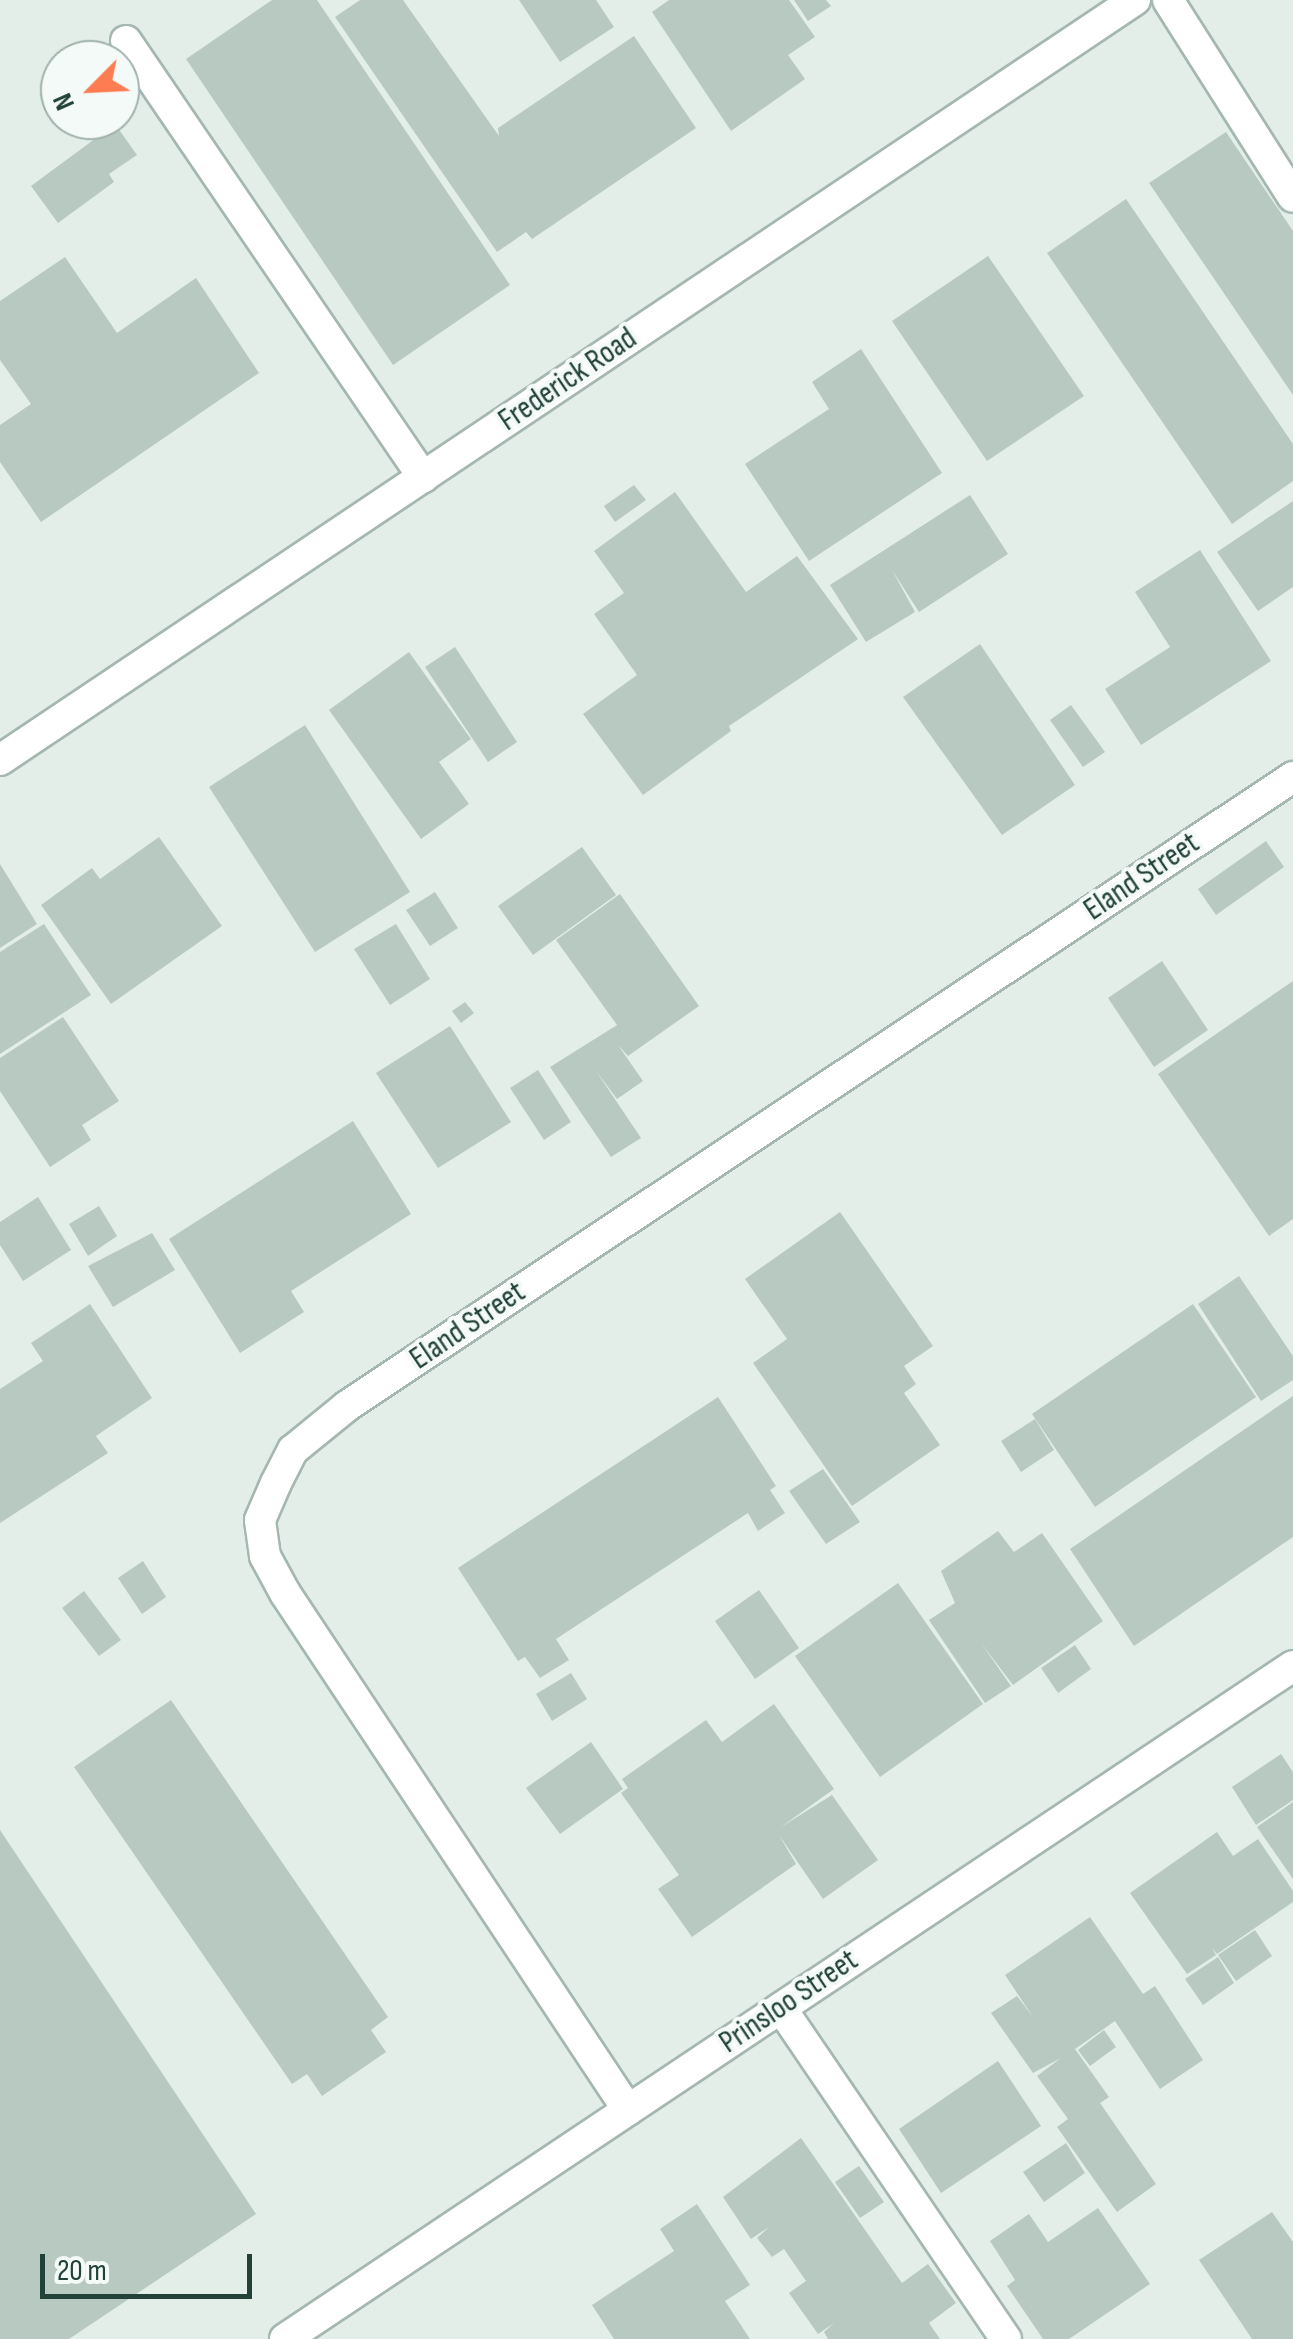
<!DOCTYPE html>
<style>
body{margin:0}
#map{position:relative;width:1293px;height:2339px;overflow:hidden;background:#e3eee9;font-family:"Sofia Sans Condensed",sans-serif}
div>[style]{position:absolute}
.building>*{inset:0;background:#b8c9c2}
.roads{filter:drop-shadow(2px 0 #a5b7b1) drop-shadow(-2px 0 #a5b7b1) drop-shadow(0 2px #a5b7b1) drop-shadow(0 -2px #a5b7b1)}
.minor>*{height:30px;margin:-15px;padding:0 15px;transform-origin:15px;border-radius:15px;background:#fff}
span{translate:-50% -50%;white-space:nowrap;text-align:center;line-height:1.15;-webkit-text-stroke:8px #f4faf7;paint-order:stroke}
.street-label{font-size:32px;color:#214139}
.north{position:absolute;left:40px;top:40px;width:100px;height:100px;box-sizing:border-box;background:#f4faf7;border:2px solid #a0b0ab;border-radius:50%;rotate:246deg;font-size:28px;font-weight:700;line-height:40px;text-align:center;color:#214139}
.north::after{content:'';display:block;margin:auto;width:35px;height:45px;background:#fe7c51;clip-path:polygon(50% 0,100% 100%,50% 72%,0 100%)}
.scale{position:absolute;left:40px;top:2254px;width:212px;height:45px;box-sizing:border-box;border:5px solid #214139;border-top:0;padding-left:12px;font-size:30px;line-height:35px;white-space:nowrap;color:#214139;-webkit-text-stroke:8px #f4faf7;paint-order:stroke}
</style>
<div id="map">
<div class="building">
<i style="clip-path:polygon(272px 0,317px 0,510px 285px,393px 365px,186px 59px)"></i>
<i style="clip-path:polygon(360px 0,403px 0,499px 136px,498px 128px,634px 36px,696px 128px,532px 239px,526px 232px,497px 252px,335px 17px)"></i>
<i style="clip-path:polygon(519px 0,596px 0,614px 27px,560px 62px)"></i>
<i style="clip-path:polygon(669px 0,789px 0,815px 37px,788px 55px,805px 79px,731px 131px,652px 12px)"></i>
<i style="clip-path:polygon(794px 0,826px 0,831px 6px,808px 21px)"></i>
<i style="clip-path:polygon(115px 124px,137px 155px,109px 174px,114px 182px,58px 223px,31px 186px)"></i>
<i style="clip-path:polygon(1226px 132px,1293px 231px,1293px 395px,1149px 183px)"></i>
<i style="clip-path:polygon(1126px 199px,1293px 444px,1293px 481px,1232px 524px,1047px 253px)"></i>
<i style="clip-path:polygon(988px 256px,1084px 396px,987px 461px,892px 321px)"></i>
<i style="clip-path:polygon(65px 257px,117px 333px,196px 278px,259px 373px,41px 522px,0 462px,0 425px,31px 404px,0 360px,0 301px)"></i>
<i style="clip-path:polygon(861px 349px,942px 473px,809px 561px,745px 464px,829px 409px,812px 382px)"></i>
<i style="clip-path:polygon(634px 485px,646px 500px,615px 522px,604px 506px)"></i>
<i style="clip-path:polygon(675px 492px,746px 592px,797px 556px,858px 639px,729px 726px,731px 731px,643px 795px,583px 714px,637px 675px,594px 614px,624px 593px,594px 551px)"></i>
<i style="clip-path:polygon(970px 495px,1008px 554px,919px 612px,892px 570px,915px 612px,866px 642px,830px 585px)"></i>
<i style="clip-path:polygon(1293px 501px,1293px 587px,1258px 611px,1217px 552px)"></i>
<i style="clip-path:polygon(1200px 550px,1271px 661px,1141px 745px,1105px 689px,1170px 647px,1135px 592px)"></i>
<i style="clip-path:polygon(980px 644px,1075px 785px,1002px 835px,903px 697px)"></i>
<i style="clip-path:polygon(455px 647px,517px 742px,488px 762px,425px 667px)"></i>
<i style="clip-path:polygon(409px 652px,471px 739px,439px 762px,469px 804px,421px 839px,329px 710px)"></i>
<i style="clip-path:polygon(1071px 705px,1105px 752px,1083px 767px,1050px 720px)"></i>
<i style="clip-path:polygon(305px 725px,410px 892px,315px 952px,209px 787px)"></i>
<i style="clip-path:polygon(159px 837px,222px 926px,111px 1004px,41px 905px,92px 868px,100px 879px)"></i>
<i style="clip-path:polygon(1266px 841px,1284px 867px,1216px 915px,1198px 889px)"></i>
<i style="clip-path:polygon(582px 847px,616px 895px,533px 955px,498px 906px)"></i>
<i style="clip-path:polygon(0 864px,37px 924px,0 948px)"></i>
<i style="clip-path:polygon(435px 892px,458px 928px,430px 946px,406px 910px)"></i>
<i style="clip-path:polygon(620px 894px,699px 1006px,628px 1056px,618px 1045px,643px 1081px,617px 1099px,596px 1071px,641px 1138px,611px 1157px,550px 1067px,617px 1025px,556px 940px)"></i>
<i style="clip-path:polygon(44px 924px,91px 995px,0 1054px,0 952px)"></i>
<i style="clip-path:polygon(396px 924px,430px 979px,390px 1005px,354px 949px)"></i>
<i style="clip-path:polygon(1162px 961px,1208px 1030px,1154px 1067px,1108px 998px)"></i>
<i style="clip-path:polygon(1293px 981px,1293px 1219px,1269px 1236px,1158px 1074px)"></i>
<i style="clip-path:polygon(465px 1002px,474px 1013px,461px 1023px,452px 1011px)"></i>
<i style="clip-path:polygon(63px 1017px,119px 1101px,82px 1125px,91px 1140px,50px 1167px,0 1091px,0 1058px)"></i>
<i style="clip-path:polygon(450px 1026px,511px 1122px,438px 1168px,376px 1073px)"></i>
<i style="clip-path:polygon(538px 1070px,571px 1122px,544px 1140px,510px 1088px)"></i>
<i style="clip-path:polygon(353px 1121px,411px 1214px,291px 1291px,304px 1312px,240px 1353px,169px 1239px)"></i>
<i style="clip-path:polygon(38px 1197px,71px 1250px,23px 1281px,0 1245px,0 1222px)"></i>
<i style="clip-path:polygon(99px 1206px,117px 1236px,88px 1256px,69px 1224px)"></i>
<i style="clip-path:polygon(840px 1212px,933px 1346px,904px 1366px,916px 1384px,904px 1393px,940px 1445px,852px 1506px,753px 1363px,787px 1339px,745px 1279px)"></i>
<i style="clip-path:polygon(152px 1233px,175px 1270px,113px 1307px,88px 1266px)"></i>
<i style="clip-path:polygon(1239px 1276px,1293px 1356px,1293px 1380px,1261px 1401px,1198px 1304px)"></i>
<i style="clip-path:polygon(90px 1304px,152px 1398px,96px 1436px,108px 1453px,0 1523px,0 1389px,43px 1361px,31px 1343px)"></i>
<i style="clip-path:polygon(1193px 1304px,1256px 1397px,1095px 1507px,1032px 1414px)"></i>
<i style="clip-path:polygon(1293px 1396px,1293px 1537px,1134px 1646px,1070px 1549px)"></i>
<i style="clip-path:polygon(718px 1397px,776px 1486px,770px 1490px,785px 1513px,758px 1531px,748px 1513px,556px 1639px,569px 1660px,540px 1678px,525px 1657px,518px 1661px,458px 1568px)"></i>
<i style="clip-path:polygon(1035px 1419px,1054px 1450px,1021px 1472px,1001px 1441px)"></i>
<i style="clip-path:polygon(823px 1469px,860px 1522px,826px 1544px,789px 1491px)"></i>
<i style="clip-path:polygon(998px 1531px,1014px 1552px,1042px 1533px,1103px 1621px,1013px 1685px,981px 1643px,1011px 1686px,985px 1703px,929px 1620px,955px 1603px,941px 1571px)"></i>
<i style="clip-path:polygon(143px 1561px,166px 1597px,142px 1614px,118px 1578px)"></i>
<i style="clip-path:polygon(898px 1583px,983px 1704px,880px 1777px,795px 1656px)"></i>
<i style="clip-path:polygon(759px 1590px,799px 1648px,755px 1679px,715px 1621px)"></i>
<i style="clip-path:polygon(84px 1591px,121px 1640px,99px 1656px,62px 1608px)"></i>
<i style="clip-path:polygon(1075px 1645px,1091px 1669px,1058px 1693px,1041px 1668px)"></i>
<i style="clip-path:polygon(571px 1673px,587px 1699px,552px 1721px,536px 1694px)"></i>
<i style="clip-path:polygon(171px 1700px,388px 2017px,371px 2030px,386px 2052px,322px 2096px,307px 2074px,292px 2084px,74px 1767px)"></i>
<i style="clip-path:polygon(774px 1704px,834px 1789px,781px 1827px,832px 1795px,878px 1860px,823px 1899px,779px 1835px,796px 1864px,692px 1937px,658px 1889px,679px 1875px,621px 1793px,628px 1788px,622px 1779px,706px 1720px,722px 1742px)"></i>
<i style="clip-path:polygon(591px 1742px,623px 1789px,560px 1834px,526px 1788px)"></i>
<i style="clip-path:polygon(1281px 1754px,1293px 1772px,1293px 1800px,1256px 1825px,1232px 1787px)"></i>
<i style="clip-path:polygon(1293px 1802px,1293px 1879px,1257px 1827px)"></i>
<i style="clip-path:polygon(0 1830px,256px 2214px,69px 2339px,0 2339px)"></i>
<i style="clip-path:polygon(1217px 1832px,1233px 1856px,1258px 1839px,1293px 1891px,1293px 1902px,1217px 1954px,1212px 1948px,1216px 1955px,1187px 1974px,1130px 1893px)"></i>
<i style="clip-path:polygon(1090px 1917px,1143px 1994px,1155px 1986px,1203px 2060px,1160px 2089px,1115px 2021px,1075px 2049px,1109px 2097px,1100px 2103px,1156px 2184px,1117px 2212px,1057px 2127px,1068px 2119px,1037px 2076px,1061px 2058px,1033px 2073px,991px 2013px,1017px 1996px,1033px 2017px,1005px 1975px)"></i>
<i style="clip-path:polygon(1255px 1930px,1272px 1956px,1236px 1981px,1218px 1955px)"></i>
<i style="clip-path:polygon(1218px 1957px,1234px 1983px,1203px 2005px,1185px 1979px)"></i>
<i style="clip-path:polygon(1104px 2030px,1116px 2047px,1090px 2066px,1078px 2050px)"></i>
<i style="clip-path:polygon(998px 2061px,1041px 2126px,941px 2193px,899px 2129px)"></i>
<i style="clip-path:polygon(801px 2138px,902px 2283px,928px 2264px,956px 2303px,929px 2323px,940px 2339px,828px 2339px,824px 2332px,834px 2323px,818px 2334px,789px 2293px,806px 2281px,784px 2249px,772px 2257px,757px 2238px,769px 2227px,751px 2239px,723px 2197px)"></i>
<i style="clip-path:polygon(1066px 2143px,1085px 2173px,1044px 2202px,1023px 2172px)"></i>
<i style="clip-path:polygon(859px 2166px,884px 2202px,860px 2218px,835px 2182px)"></i>
<i style="clip-path:polygon(697px 2204px,750px 2285px,725px 2301px,750px 2339px,614px 2339px,592px 2305px,674px 2251px,660px 2229px)"></i>
<i style="clip-path:polygon(1098px 2208px,1150px 2284px,1069px 2339px,1043px 2339px,1007px 2286px,1015px 2280px,990px 2241px,1029px 2214px,1048px 2242px)"></i>
<i style="clip-path:polygon(1272px 2212px,1293px 2242px,1293px 2339px,1252px 2339px,1199px 2260px)"></i>
</div>
<div class="roads">
<div class="minor">
<i style="left:1168px;top:0;width:233px;rotate:57.6deg"></i>
<i style="left:126px;top:41px;width:528px;rotate:55.74deg"></i>
<i style="left:0;top:760px;width:1366px;rotate:-33.81deg"></i>
<i style="left:781px;top:2008px;width:400px;rotate:55.8deg"></i>
<i style="left:628px;top:2110px;width:620px;rotate:-123.56deg"></i>
<i style="left:285px;top:1593px;width:42px;rotate:-118.4deg"></i>
<i style="left:265px;top:1556px;width:36px;rotate:-98deg"></i>
<i style="left:260px;top:1520px;width:40px;rotate:-66.6deg"></i>
<i style="left:276px;top:1483px;width:37px;rotate:-63deg"></i>
<i style="left:293px;top:1450px;width:70px;rotate:-39.2deg"></i>
<i style="left:347px;top:1406px;width:1136px;rotate:-33.62deg"></i>
<i style="left:285px;top:2339px;width:1212px;rotate:-33.73deg"></i>
</div>
</div>
<div class="street-label">
<span style="left:568px;top:380px;rotate:-34deg">Frederick Road</span>
<span style="left:1142px;top:877px;rotate:-34deg">Eland Street</span>
<span style="left:468px;top:1326px;rotate:-34deg">Eland Street</span>
<span style="left:789px;top:2002px;rotate:-34deg">Prinsloo Street</span>
</div>
<div class="north">N</div>
<div class="scale">20 m</div>
</div>
